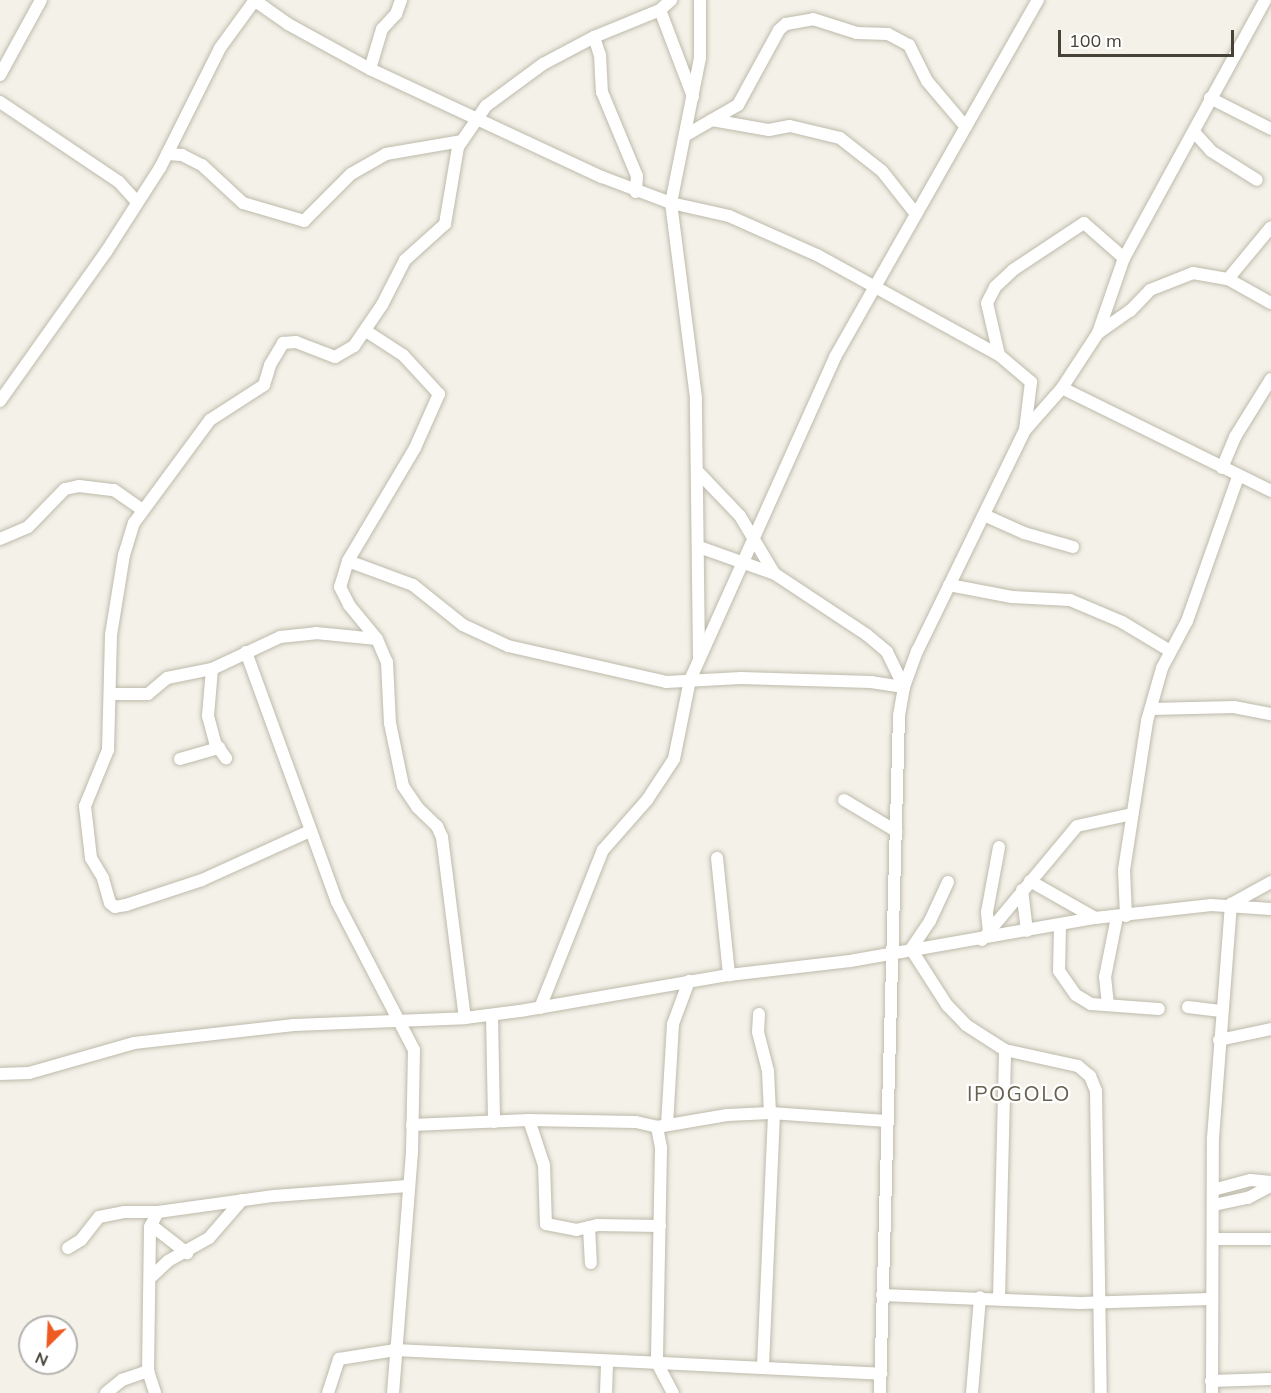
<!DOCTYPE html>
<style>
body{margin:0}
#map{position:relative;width:1271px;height:1393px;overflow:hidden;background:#f3f1e8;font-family:Mulish,sans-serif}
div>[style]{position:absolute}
.roads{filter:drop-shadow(0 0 2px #bebaab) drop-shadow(0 0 2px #bebaab)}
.minor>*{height:12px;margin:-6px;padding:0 6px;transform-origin:6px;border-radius:6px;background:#fff}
span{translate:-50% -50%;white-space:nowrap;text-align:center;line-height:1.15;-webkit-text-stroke:4.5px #fff;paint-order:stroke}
.quarter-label{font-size:21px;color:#69614f;letter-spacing:1.5px}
.north{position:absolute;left:18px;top:1315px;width:60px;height:60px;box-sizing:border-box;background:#fff;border:2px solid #b5b3af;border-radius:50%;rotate:204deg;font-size:16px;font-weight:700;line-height:24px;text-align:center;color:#464237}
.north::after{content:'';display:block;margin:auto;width:21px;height:27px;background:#ef5a23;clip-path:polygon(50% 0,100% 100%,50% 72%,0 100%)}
.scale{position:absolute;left:1058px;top:30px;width:176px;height:27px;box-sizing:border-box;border:3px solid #464237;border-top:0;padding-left:8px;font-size:18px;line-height:21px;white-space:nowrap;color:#464237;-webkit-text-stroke:4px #fff;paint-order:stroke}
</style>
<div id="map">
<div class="roads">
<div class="minor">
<div style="left:254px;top:0;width:42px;rotate:35.2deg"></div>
<div style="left:288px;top:24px;width:94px;rotate:28.8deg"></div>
<div style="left:370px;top:69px;width:256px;rotate:25deg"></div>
<div style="left:602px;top:177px;width:74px;rotate:20.6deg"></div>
<div style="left:671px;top:203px;width:59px;rotate:12.6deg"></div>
<div style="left:729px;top:216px;width:96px;rotate:23.9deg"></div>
<div style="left:817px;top:255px;width:208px;rotate:28.8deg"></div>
<div style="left:999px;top:355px;width:42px;rotate:40.2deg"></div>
<div style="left:1031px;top:382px;width:48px;rotate:97.1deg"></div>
<div style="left:1025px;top:430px;width:246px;rotate:116deg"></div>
<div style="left:917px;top:651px;width:38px;rotate:110deg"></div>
<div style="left:904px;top:687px;width:29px;rotate:100deg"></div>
<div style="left:899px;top:716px;width:677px;rotate:91.61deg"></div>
<div style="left:660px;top:10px;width:93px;rotate:69.2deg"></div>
<div style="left:594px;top:37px;width:19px;rotate:72deg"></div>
<div style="left:600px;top:55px;width:37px;rotate:87deg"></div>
<div style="left:602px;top:92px;width:91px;rotate:67.4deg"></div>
<div style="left:637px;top:176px;width:16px;rotate:94deg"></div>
<div style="left:370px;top:69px;width:42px;rotate:-73.3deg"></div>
<div style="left:382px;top:29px;width:21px;rotate:-47deg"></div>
<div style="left:396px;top:14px;width:15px;rotate:-70deg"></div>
<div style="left:0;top:75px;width:85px;rotate:-61.3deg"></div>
<div style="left:1210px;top:98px;width:68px;rotate:26.9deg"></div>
<div style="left:0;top:102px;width:143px;rotate:33.9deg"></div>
<div style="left:119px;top:182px;width:27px;rotate:48deg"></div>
<div style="left:712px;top:120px;width:58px;rotate:10deg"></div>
<div style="left:769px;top:130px;width:21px;rotate:-11deg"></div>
<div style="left:790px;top:126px;width:51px;rotate:13.5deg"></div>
<div style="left:840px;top:138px;width:53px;rotate:38.2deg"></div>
<div style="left:882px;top:171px;width:55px;rotate:51.7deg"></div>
<div style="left:1194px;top:132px;width:25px;rotate:48deg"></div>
<div style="left:1211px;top:151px;width:54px;rotate:32.2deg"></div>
<div style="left:686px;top:135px;width:60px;rotate:-30deg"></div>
<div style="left:738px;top:105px;width:85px;rotate:-61.3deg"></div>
<div style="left:779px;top:30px;width:9px;rotate:-41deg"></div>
<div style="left:786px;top:24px;width:27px;rotate:-10deg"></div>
<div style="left:813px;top:19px;width:46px;rotate:17.7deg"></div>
<div style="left:857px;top:33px;width:31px;rotate:2deg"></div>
<div style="left:888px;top:34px;width:24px;rotate:28deg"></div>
<div style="left:909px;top:45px;width:40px;rotate:63.4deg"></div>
<div style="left:927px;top:81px;width:60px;rotate:49.7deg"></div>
<div style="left:167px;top:154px;width:15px;rotate:4deg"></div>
<div style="left:182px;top:155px;width:22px;rotate:27deg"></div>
<div style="left:202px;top:165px;width:56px;rotate:42.8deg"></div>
<div style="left:243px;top:203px;width:64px;rotate:16.4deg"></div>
<div style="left:304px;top:221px;width:66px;rotate:-45deg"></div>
<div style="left:351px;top:174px;width:40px;rotate:-29.7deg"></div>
<div style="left:386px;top:154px;width:76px;rotate:-9.8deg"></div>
<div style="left:1228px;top:279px;width:67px;rotate:-50.4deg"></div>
<div style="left:366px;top:331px;width:44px;rotate:33deg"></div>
<div style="left:403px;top:355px;width:53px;rotate:47.3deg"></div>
<div style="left:439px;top:394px;width:59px;rotate:114deg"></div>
<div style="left:415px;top:448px;width:131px;rotate:120.7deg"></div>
<div style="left:348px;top:561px;width:27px;rotate:107deg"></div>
<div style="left:340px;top:587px;width:20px;rotate:63deg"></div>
<div style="left:349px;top:605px;width:44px;rotate:50.5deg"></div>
<div style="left:377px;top:639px;width:25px;rotate:67deg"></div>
<div style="left:387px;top:662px;width:61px;rotate:87.2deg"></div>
<div style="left:390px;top:723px;width:64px;rotate:78.3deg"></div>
<div style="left:403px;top:786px;width:25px;rotate:56deg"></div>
<div style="left:417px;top:807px;width:28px;rotate:44deg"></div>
<div style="left:437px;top:826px;width:12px;rotate:66deg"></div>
<div style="left:442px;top:837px;width:182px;rotate:82.8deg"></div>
<div style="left:1098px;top:333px;width:39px;rotate:-35deg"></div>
<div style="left:1130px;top:311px;width:29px;rotate:-46deg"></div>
<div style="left:1150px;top:290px;width:46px;rotate:-21.6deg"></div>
<div style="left:1193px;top:273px;width:36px;rotate:10deg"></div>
<div style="left:1228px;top:279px;width:49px;rotate:29.2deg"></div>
<div style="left:999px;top:355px;width:53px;rotate:-103deg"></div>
<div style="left:987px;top:303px;width:18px;rotate:-63deg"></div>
<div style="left:995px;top:287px;width:25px;rotate:-43deg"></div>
<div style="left:1013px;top:270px;width:85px;rotate:-33.5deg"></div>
<div style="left:1084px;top:223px;width:53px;rotate:41.2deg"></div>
<div style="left:1062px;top:388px;width:233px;rotate:26.2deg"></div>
<div style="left:0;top:401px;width:183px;rotate:-54.6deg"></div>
<div style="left:106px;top:252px;width:100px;rotate:-57.3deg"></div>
<div style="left:160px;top:168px;width:134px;rotate:-63.4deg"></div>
<div style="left:220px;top:48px;width:59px;rotate:-53.9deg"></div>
<div style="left:1026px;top:429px;width:55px;rotate:-48.7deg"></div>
<div style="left:1062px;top:388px;width:66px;rotate:-56.8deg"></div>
<div style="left:1098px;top:333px;width:79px;rotate:-70.9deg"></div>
<div style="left:1124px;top:258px;width:294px;rotate:-61.3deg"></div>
<div style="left:1222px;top:468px;width:34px;rotate:-67deg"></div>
<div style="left:1235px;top:437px;width:68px;rotate:-58.2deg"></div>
<div style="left:699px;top:473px;width:59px;rotate:46.4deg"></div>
<div style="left:740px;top:516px;width:66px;rotate:59.2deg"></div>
<div style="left:984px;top:515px;width:44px;rotate:24.2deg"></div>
<div style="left:1024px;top:533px;width:51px;rotate:15.9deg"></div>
<div style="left:0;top:539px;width:30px;rotate:-23deg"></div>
<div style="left:28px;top:527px;width:53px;rotate:-45.8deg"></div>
<div style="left:65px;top:489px;width:14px;rotate:-12deg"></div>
<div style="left:79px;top:486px;width:35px;rotate:7deg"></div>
<div style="left:114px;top:490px;width:33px;rotate:35deg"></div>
<div style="left:699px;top:547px;width:81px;rotate:19.6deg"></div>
<div style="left:775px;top:574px;width:110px;rotate:33.5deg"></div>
<div style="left:867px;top:635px;width:26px;rotate:40deg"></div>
<div style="left:887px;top:652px;width:39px;rotate:64deg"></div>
<div style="left:348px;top:561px;width:69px;rotate:20.3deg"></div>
<div style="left:413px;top:585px;width:64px;rotate:38.7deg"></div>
<div style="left:463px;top:625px;width:50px;rotate:25deg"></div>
<div style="left:508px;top:646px;width:162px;rotate:12.8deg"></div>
<div style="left:666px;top:682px;width:75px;rotate:-3.1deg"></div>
<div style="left:741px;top:678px;width:130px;rotate:1.8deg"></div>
<div style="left:871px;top:682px;width:33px;rotate:9deg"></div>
<div style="left:949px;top:585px;width:64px;rotate:10.8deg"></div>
<div style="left:1012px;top:597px;width:58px;rotate:3deg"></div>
<div style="left:1070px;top:600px;width:56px;rotate:22.9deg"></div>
<div style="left:1122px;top:622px;width:56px;rotate:31.1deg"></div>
<div style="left:246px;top:652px;width:266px;rotate:70deg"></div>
<div style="left:337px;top:902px;width:167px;rotate:62.5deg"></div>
<div style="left:414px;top:1050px;width:102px;rotate:91.1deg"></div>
<div style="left:412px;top:1152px;width:242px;rotate:94.5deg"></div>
<div style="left:699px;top:657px;width:259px;rotate:-90.7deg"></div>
<div style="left:696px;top:398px;width:197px;rotate:-97.3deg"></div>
<div style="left:671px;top:203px;width:148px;rotate:-78.7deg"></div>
<div style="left:700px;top:58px;width:58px;rotate:-90deg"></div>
<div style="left:212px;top:669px;width:47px;rotate:94.9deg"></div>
<div style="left:208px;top:716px;width:28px;rotate:75deg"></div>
<div style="left:215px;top:743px;width:19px;rotate:54deg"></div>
<div style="left:110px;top:694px;width:38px"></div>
<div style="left:148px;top:694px;width:25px;rotate:-40deg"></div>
<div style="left:167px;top:678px;width:46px;rotate:-11.3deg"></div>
<div style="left:212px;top:669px;width:75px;rotate:-25.2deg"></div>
<div style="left:280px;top:637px;width:36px;rotate:-6deg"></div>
<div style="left:316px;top:633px;width:61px;rotate:5.6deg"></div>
<div style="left:1151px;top:709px;width:83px;rotate:-1.4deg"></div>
<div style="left:1234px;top:707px;width:38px;rotate:11deg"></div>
<div style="left:180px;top:759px;width:41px;rotate:-15.8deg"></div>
<div style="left:844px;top:800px;width:61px;rotate:30.8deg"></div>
<div style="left:310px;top:831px;width:119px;rotate:155.6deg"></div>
<div style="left:202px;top:880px;width:80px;rotate:161.8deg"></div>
<div style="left:126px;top:905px;width:11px;rotate:170deg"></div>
<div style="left:115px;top:907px;width:6px;rotate:-141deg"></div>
<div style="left:110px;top:903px;width:26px;rotate:-106deg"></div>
<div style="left:103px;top:878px;width:23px;rotate:-121deg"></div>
<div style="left:91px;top:858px;width:52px;rotate:-96.6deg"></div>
<div style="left:85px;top:806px;width:61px;rotate:-67.7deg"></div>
<div style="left:108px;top:750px;width:115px;rotate:-88.5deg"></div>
<div style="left:111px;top:635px;width:81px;rotate:-80.8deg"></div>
<div style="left:124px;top:555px;width:34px;rotate:-73deg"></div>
<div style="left:134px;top:523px;width:128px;rotate:-53.6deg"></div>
<div style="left:210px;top:420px;width:64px;rotate:-32.9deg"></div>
<div style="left:264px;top:385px;width:21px;rotate:-73deg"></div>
<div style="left:270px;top:365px;width:26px;rotate:-59deg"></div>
<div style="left:283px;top:343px;width:13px;rotate:-4deg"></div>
<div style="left:296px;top:342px;width:42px;rotate:21deg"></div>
<div style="left:335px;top:357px;width:22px;rotate:-30deg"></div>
<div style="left:354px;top:346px;width:50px;rotate:-55.7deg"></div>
<div style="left:382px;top:305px;width:51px;rotate:-62.9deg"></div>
<div style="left:405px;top:260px;width:54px;rotate:-42deg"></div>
<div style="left:445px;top:224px;width:78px;rotate:-80.4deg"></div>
<div style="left:458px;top:147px;width:50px;rotate:-55.7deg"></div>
<div style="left:486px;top:106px;width:71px;rotate:-36.4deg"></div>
<div style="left:543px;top:64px;width:58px;rotate:-27.9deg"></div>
<div style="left:594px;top:37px;width:71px;rotate:-22.2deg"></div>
<div style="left:660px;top:10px;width:15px;rotate:-42deg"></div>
<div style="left:717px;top:858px;width:118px;rotate:84.1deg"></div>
<div style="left:1030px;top:881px;width:75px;rotate:29.6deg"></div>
<div style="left:948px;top:882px;width:43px;rotate:114.8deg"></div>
<div style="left:930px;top:921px;width:34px;rotate:124deg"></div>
<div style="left:911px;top:949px;width:67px;rotate:57.3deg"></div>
<div style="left:947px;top:1005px;width:28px;rotate:46deg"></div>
<div style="left:966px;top:1025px;width:46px;rotate:32.7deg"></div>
<div style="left:1005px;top:1050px;width:75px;rotate:12.4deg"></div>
<div style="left:1078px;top:1066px;width:16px;rotate:40deg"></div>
<div style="left:1090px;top:1076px;width:16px;rotate:68deg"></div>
<div style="left:1096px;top:1091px;width:302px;rotate:89.1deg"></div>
<div style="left:1022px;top:890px;width:41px;rotate:83deg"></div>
<div style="left:1126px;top:916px;width:46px;rotate:-92.5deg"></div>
<div style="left:1124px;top:870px;width:151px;rotate:-81.2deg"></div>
<div style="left:1147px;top:721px;width:55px;rotate:-74.2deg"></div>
<div style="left:1162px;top:668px;width:53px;rotate:-62deg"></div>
<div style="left:1187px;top:621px;width:153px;rotate:-70.5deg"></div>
<div style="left:1060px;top:925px;width:46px;rotate:91.2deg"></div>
<div style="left:1059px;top:971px;width:29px;rotate:55deg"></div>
<div style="left:1076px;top:995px;width:17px;rotate:31deg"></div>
<div style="left:1091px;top:1004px;width:68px;rotate:4.2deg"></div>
<div style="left:989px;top:932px;width:20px;rotate:-96deg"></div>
<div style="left:987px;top:912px;width:66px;rotate:-79.5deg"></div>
<div style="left:982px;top:940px;width:148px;rotate:-50.2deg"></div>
<div style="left:1077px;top:826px;width:56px;rotate:-12.3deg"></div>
<div style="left:1108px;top:1005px;width:28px;rotate:-96deg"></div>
<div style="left:1105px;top:977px;width:61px;rotate:-78.7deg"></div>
<div style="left:1188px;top:1007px;width:33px;rotate:7deg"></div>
<div style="left:540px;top:1008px;width:170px;rotate:-68.3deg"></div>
<div style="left:603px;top:850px;width:67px;rotate:-48.7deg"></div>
<div style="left:647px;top:800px;width:49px;rotate:-56.6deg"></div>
<div style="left:674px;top:759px;width:81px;rotate:-78.6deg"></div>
<div style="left:690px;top:680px;width:354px;rotate:-65.8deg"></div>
<div style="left:835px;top:357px;width:411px;rotate:-60.4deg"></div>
<div style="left:759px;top:1014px;width:18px;rotate:93deg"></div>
<div style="left:758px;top:1032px;width:40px;rotate:75.6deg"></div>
<div style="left:768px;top:1071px;width:42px;rotate:87.3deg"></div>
<div style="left:492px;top:1015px;width:107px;rotate:88.9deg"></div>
<div style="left:1219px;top:1040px;width:53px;rotate:-11.9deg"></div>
<div style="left:0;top:1074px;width:29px;rotate:-2deg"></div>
<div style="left:29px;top:1073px;width:109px;rotate:-15.9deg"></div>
<div style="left:134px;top:1043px;width:161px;rotate:-6.4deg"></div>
<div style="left:294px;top:1025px;width:171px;rotate:-2.3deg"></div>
<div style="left:465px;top:1018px;width:55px;rotate:-7.3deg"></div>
<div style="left:520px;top:1011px;width:212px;rotate:-9.8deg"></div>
<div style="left:729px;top:975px;width:122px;rotate:-6.6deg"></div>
<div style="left:850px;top:961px;width:249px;rotate:-10deg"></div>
<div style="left:1095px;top:918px;width:117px;rotate:-6.4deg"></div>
<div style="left:1211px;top:905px;width:60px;rotate:3.8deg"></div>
<div style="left:529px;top:1120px;width:47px;rotate:71.6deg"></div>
<div style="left:544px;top:1165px;width:59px;rotate:88.1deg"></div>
<div style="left:546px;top:1224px;width:31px;rotate:11deg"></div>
<div style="left:576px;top:1230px;width:22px;rotate:-13deg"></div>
<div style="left:597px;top:1225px;width:63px;rotate:0.9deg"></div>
<div style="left:412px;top:1125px;width:117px;rotate:-2.4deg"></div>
<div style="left:529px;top:1120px;width:107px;rotate:1.1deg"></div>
<div style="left:636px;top:1122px;width:22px;rotate:13deg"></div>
<div style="left:657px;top:1127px;width:21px;rotate:79deg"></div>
<div style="left:661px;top:1148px;width:215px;rotate:91.1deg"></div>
<div style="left:657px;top:1363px;width:34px;rotate:62deg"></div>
<div style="left:667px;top:1125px;width:101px;rotate:-86.6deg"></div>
<div style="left:673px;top:1024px;width:46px;rotate:-69.6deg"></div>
<div style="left:657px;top:1127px;width:71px;rotate:-9.7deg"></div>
<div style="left:727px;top:1115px;width:43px;rotate:-2.7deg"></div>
<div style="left:770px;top:1113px;width:117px;rotate:3.9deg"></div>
<div style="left:1213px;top:1190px;width:39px;rotate:-15deg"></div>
<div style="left:1251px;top:1180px;width:20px;rotate:6deg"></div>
<div style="left:1214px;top:1205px;width:35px;rotate:-12deg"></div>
<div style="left:1248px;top:1198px;width:26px;rotate:-28deg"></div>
<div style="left:151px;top:1225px;width:46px;rotate:37.9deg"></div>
<div style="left:589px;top:1227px;width:36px;rotate:87deg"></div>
<div style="left:1215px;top:1239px;width:56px"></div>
<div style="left:68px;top:1248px;width:15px;rotate:-32deg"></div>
<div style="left:81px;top:1240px;width:29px;rotate:-52deg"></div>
<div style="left:99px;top:1217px;width:25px;rotate:-11deg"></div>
<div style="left:124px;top:1212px;width:34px"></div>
<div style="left:150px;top:1278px;width:25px;rotate:-43deg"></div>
<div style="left:168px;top:1261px;width:47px;rotate:-29.3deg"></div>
<div style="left:209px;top:1238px;width:50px;rotate:-49deg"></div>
<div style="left:882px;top:1295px;width:198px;rotate:2.3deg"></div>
<div style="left:1080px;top:1303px;width:130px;rotate:-1.8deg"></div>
<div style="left:999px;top:1299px;width:249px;rotate:-88.6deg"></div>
<div style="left:763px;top:1366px;width:253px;rotate:-87.5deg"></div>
<div style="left:148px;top:1371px;width:23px;rotate:72deg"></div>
<div style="left:1211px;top:1381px;width:60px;rotate:-1.9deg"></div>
<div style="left:106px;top:1393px;width:21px;rotate:-39deg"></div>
<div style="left:122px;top:1380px;width:28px;rotate:-19deg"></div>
<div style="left:148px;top:1371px;width:144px;rotate:-89.2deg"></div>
<div style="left:150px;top:1227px;width:17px;rotate:-62deg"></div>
<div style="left:158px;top:1212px;width:117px;rotate:-7.9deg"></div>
<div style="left:274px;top:1196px;width:134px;rotate:-4.3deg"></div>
<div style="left:328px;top:1393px;width:36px;rotate:-72deg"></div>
<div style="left:339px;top:1359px;width:57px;rotate:-9.1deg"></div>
<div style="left:395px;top:1350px;width:487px;rotate:2.8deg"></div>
<div style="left:606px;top:1393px;width:32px;rotate:-88deg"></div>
<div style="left:972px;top:1393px;width:96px;rotate:-85.2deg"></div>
<div style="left:1212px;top:1393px;width:255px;rotate:-89.8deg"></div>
<div style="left:1213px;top:1138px;width:235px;rotate:-85.6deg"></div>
<div style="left:1231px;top:904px;width:46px;rotate:-28.8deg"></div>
</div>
</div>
<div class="quarter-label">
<span style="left:1019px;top:1093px">IPOGOLO</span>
</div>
<div class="north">N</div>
<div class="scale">100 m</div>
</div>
